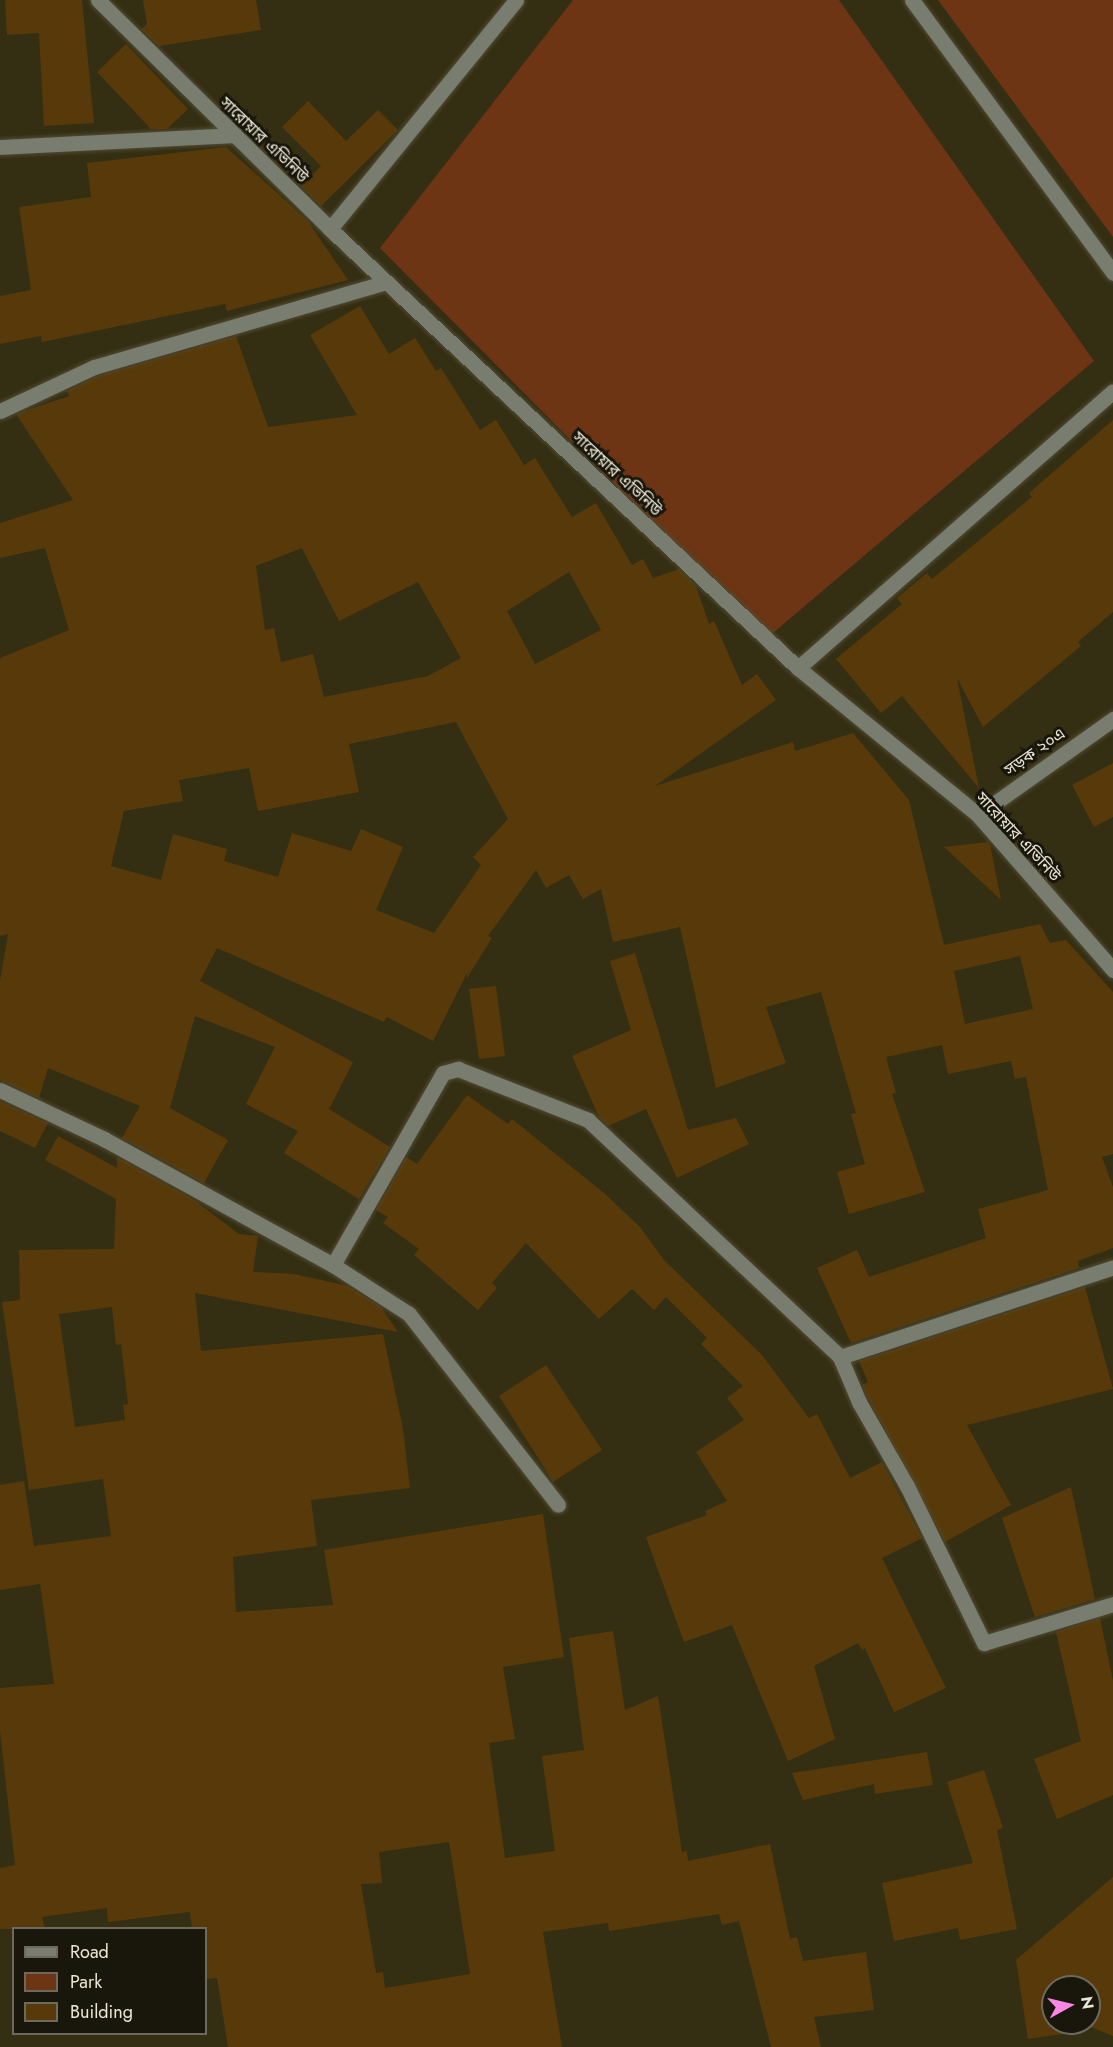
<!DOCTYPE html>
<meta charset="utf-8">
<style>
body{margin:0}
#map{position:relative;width:1113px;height:2047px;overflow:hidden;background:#342e13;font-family:Jost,"Noto Sans Bengali",sans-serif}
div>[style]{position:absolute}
.green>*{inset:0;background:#6d3514}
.building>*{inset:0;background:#583a0a}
.roads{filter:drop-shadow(0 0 2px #514c32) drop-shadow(0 0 2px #514c32)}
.minor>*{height:15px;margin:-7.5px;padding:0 7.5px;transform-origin:7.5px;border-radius:7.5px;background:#797d70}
span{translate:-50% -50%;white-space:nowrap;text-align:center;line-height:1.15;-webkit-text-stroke:6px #19160b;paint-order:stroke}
.street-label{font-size:16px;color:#eae7d7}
.legend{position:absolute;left:12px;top:1927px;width:195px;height:108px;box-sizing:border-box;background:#19160b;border:2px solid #6d6a5d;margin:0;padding:8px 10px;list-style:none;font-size:18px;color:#eae7d7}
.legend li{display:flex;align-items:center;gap:12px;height:30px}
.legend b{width:30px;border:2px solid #6d6a5d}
.north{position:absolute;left:1041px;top:1975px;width:60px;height:60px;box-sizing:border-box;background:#19160b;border:2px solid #6d6a5d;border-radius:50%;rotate:82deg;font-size:16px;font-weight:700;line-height:24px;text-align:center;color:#eae7d7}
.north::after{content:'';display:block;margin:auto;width:21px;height:27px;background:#fc86e4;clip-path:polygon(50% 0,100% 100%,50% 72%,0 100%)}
</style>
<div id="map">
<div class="green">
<div style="clip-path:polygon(573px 0,839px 0,1094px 361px,767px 638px,380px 248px)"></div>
<div style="clip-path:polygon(938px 0,1113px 0,1113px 237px)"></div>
</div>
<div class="building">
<div style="clip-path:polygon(5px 0,82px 0,94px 123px,44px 126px,39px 33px,7px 35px)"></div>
<div style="clip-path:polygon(143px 0,256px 0,261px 30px,159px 46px,141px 29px,147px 24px)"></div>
<div style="clip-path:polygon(126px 44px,188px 109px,167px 129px,151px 129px,97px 72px)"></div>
<div style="clip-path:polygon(308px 101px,346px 141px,378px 110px,398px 130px,321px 206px,301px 186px,321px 166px,282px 127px)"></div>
<div style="clip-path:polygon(226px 147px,307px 220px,348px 280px,227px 311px,225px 304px,42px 342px,41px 336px,0 344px,0 296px,31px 290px,19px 207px,91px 197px,87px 163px)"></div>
<div style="clip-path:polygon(evenodd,360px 306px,389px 354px,415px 338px,436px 371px,441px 368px,480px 430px,496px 420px,524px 465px,535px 458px,572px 517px,596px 503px,632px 565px,643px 559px,653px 578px,679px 569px,696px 586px,709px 624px,714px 621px,742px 685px,757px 674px,776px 700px,655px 786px,793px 742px,795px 751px,853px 733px,909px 800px,944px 945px,1040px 924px,1050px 943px,1066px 940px,1113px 992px,1113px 1154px,1102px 1157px,1113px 1187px,1113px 1248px,1078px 1261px,1079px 1268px,851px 1343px,817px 1268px,857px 1250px,869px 1277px,986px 1238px,978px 1209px,1048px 1190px,1026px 1077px,1015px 1079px,1011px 1061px,948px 1074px,942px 1045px,886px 1057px,896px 1093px,892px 1094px,925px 1192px,849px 1214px,837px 1172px,865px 1164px,851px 1114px,856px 1113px,821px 992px,766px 1007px,786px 1063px,716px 1088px,680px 927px,613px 942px,601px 889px,583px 899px,569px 875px,546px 888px,536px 870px,488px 936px,492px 938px,467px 978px,467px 973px,433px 1041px,387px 1017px,384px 1022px,217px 948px,200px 981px,353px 1062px,329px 1109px,390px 1147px,359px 1199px,284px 1153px,298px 1131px,246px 1104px,275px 1047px,195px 1016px,170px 1108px,228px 1140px,204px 1183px,122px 1138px,140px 1106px,48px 1068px,39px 1098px,0 1080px,0 981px,8px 934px,0 936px,0 658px,69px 630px,45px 548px,0 558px,0 523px,73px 500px,16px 414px,69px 396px,67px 391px,97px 376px,236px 336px,268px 427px,357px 415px,310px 335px,360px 306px,302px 548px,339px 621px,418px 582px,461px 658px,428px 676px,324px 697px,313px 654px,281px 662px,274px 628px,265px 630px,256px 566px,302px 548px,360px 306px,569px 572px,601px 630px,535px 664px,507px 611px,569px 572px,360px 306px,456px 722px,508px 819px,473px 857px,481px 865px,434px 933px,376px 910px,403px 847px,361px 829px,351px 851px,292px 833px,278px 877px,224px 861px,227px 849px,173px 834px,161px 880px,111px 866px,124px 811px,183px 801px,179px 780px,249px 768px,258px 811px,359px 792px,349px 744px,456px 722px,360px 306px,1020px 956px,1033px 1009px,965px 1024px,954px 971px,1020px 956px)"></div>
<div style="clip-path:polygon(1113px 420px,1113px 612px,1078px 642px,1081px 646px,983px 727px,957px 678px,979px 788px,902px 696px,881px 713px,836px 659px,902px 604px,897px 598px,927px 573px,932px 579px,1032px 497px,1029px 493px)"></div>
<div style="clip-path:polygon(1113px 763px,1113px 817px,1094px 827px,1072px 785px)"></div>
<div style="clip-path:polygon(988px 842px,990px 844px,1001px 900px,944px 847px)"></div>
<div style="clip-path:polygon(635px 953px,688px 1130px,736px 1118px,749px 1144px,677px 1178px,646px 1109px,608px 1126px,599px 1117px,572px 1056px,631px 1030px,610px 961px)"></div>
<div style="clip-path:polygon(496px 986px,505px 1056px,479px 1059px,469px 989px)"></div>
<div style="clip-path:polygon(467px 1095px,508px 1124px,512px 1119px,604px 1193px,640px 1227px,664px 1260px,762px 1355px,809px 1418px,817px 1414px,850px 1478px,882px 1462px,922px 1538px,882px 1558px,946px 1688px,894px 1712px,865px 1648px,862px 1650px,858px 1643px,814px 1666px,835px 1739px,788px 1761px,732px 1625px,684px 1642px,646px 1537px,707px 1515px,705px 1511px,727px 1501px,696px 1452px,744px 1420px,727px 1398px,743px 1386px,701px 1344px,707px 1338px,666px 1297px,654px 1310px,632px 1289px,599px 1319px,526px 1243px,492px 1283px,497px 1288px,478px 1310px,414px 1255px,419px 1249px,383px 1223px,388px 1217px,376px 1210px,406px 1157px,417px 1164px)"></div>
<div style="clip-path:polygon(0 1101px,48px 1123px,35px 1148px,0 1131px)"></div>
<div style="clip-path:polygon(evenodd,58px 1136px,117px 1168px,117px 1157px,194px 1200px,239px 1234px,258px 1236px,253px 1272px,294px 1274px,348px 1286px,381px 1307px,398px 1332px,195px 1293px,201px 1351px,383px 1334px,403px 1429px,410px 1488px,311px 1500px,317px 1546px,233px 1557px,236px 1612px,333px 1605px,324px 1550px,543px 1514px,564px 1657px,503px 1667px,515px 1739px,489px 1743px,505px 1858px,555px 1851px,542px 1756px,584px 1750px,569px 1638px,613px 1631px,625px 1710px,658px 1696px,682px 1852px,687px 1851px,688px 1861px,770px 1844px,790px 1939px,797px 1937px,803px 1961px,866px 1952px,874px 2010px,814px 2017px,821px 2047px,771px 2047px,739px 1921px,722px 1925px,719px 1914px,609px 1931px,608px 1923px,543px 1932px,562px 2047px,228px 2047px,217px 1978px,206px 1979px,206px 1929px,192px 1929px,190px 1912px,108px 1922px,107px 1908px,42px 1917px,45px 1929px,0 1929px,0 1868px,15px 1865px,0 1731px,0 1688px,54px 1684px,40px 1584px,0 1590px,0 1485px,24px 1481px,34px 1546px,111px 1536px,103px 1479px,29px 1490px,2px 1302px,20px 1300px,19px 1250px,114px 1249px,116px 1199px,45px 1160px,58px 1136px,112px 1307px,116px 1345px,121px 1344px,128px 1404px,123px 1405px,125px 1420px,75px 1427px,59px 1314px,112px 1307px,58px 1136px,449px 1842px,470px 1974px,385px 1988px,383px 1972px,376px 1973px,361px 1884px,382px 1883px,379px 1852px,449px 1842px)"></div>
<div style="clip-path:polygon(1085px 1287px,1113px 1389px,967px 1425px,1011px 1505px,945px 1542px,868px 1398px,862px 1385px,868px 1382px,859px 1361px)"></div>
<div style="clip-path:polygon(546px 1365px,602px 1450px,553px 1482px,499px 1396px)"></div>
<div style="clip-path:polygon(1071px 1487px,1095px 1599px,1035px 1617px,1002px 1518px)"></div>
<div style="clip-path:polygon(1100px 1618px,1113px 1681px,1113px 1795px,1057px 1819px,1034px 1759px,1081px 1741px,1056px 1632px)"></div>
<div style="clip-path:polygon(927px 1752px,933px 1785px,875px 1794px,874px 1784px,803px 1800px,792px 1773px)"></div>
<div style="clip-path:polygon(984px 1770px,1003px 1828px,997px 1830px,1017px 1929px,960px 1940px,958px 1928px,894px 1941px,882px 1883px,973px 1863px,947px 1782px)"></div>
<div style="clip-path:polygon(1113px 1877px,1113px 2036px,1081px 2023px,1089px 2023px,1089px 1987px,1053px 1987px,1053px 2023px,1062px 2023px,1063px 2034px,1028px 2039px,1016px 1960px)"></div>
</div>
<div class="roads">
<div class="minor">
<div style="left:98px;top:0;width:326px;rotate:44.6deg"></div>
<div style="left:330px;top:229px;width:642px;rotate:43.17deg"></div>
<div style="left:798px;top:668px;width:232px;rotate:39.2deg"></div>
<div style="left:978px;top:815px;width:206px;rotate:48.9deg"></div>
<div style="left:912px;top:0;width:339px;rotate:53.6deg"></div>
<div style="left:0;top:147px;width:233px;rotate:-2.9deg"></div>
<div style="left:330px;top:229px;width:295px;rotate:-50.9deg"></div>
<div style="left:0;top:411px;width:104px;rotate:-25.1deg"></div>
<div style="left:94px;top:367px;width:304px;rotate:-16.2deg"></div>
<div style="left:798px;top:668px;width:419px;rotate:-41.3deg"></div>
<div style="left:978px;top:815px;width:166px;rotate:-35.4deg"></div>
<div style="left:0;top:1090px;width:115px;rotate:25.2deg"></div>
<div style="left:104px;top:1139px;width:261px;rotate:28.8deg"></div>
<div style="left:333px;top:1265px;width:90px;rotate:32.8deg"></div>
<div style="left:409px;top:1314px;width:242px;rotate:52deg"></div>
<div style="left:333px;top:1265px;width:221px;rotate:-60.2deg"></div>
<div style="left:443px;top:1073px;width:16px;rotate:-15deg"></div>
<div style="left:458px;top:1069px;width:140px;rotate:21.4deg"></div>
<div style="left:588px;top:1120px;width:346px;rotate:43.2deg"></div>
<div style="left:840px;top:1357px;width:287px;rotate:-18.2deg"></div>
<div style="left:840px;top:1357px;width:49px;rotate:67.1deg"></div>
<div style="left:859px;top:1402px;width:97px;rotate:60.3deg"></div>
<div style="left:907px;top:1486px;width:175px;rotate:63.9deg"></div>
<div style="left:984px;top:1643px;width:135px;rotate:-16.8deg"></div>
</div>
</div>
<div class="street-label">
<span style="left:264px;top:140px;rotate:44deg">সারোয়ার এভিনিউ</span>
<span style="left:617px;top:474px;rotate:43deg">সারোয়ার এভিনিউ</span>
<span style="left:1035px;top:752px;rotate:-35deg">সড়ক ২০এ</span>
<span style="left:1018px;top:837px;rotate:47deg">সারোয়ার এভিনিউ</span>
</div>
<ul class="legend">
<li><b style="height:8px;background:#797d70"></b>Road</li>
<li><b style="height:16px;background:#6d3514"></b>Park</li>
<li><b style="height:16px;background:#583a0a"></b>Building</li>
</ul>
<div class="north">N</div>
</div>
